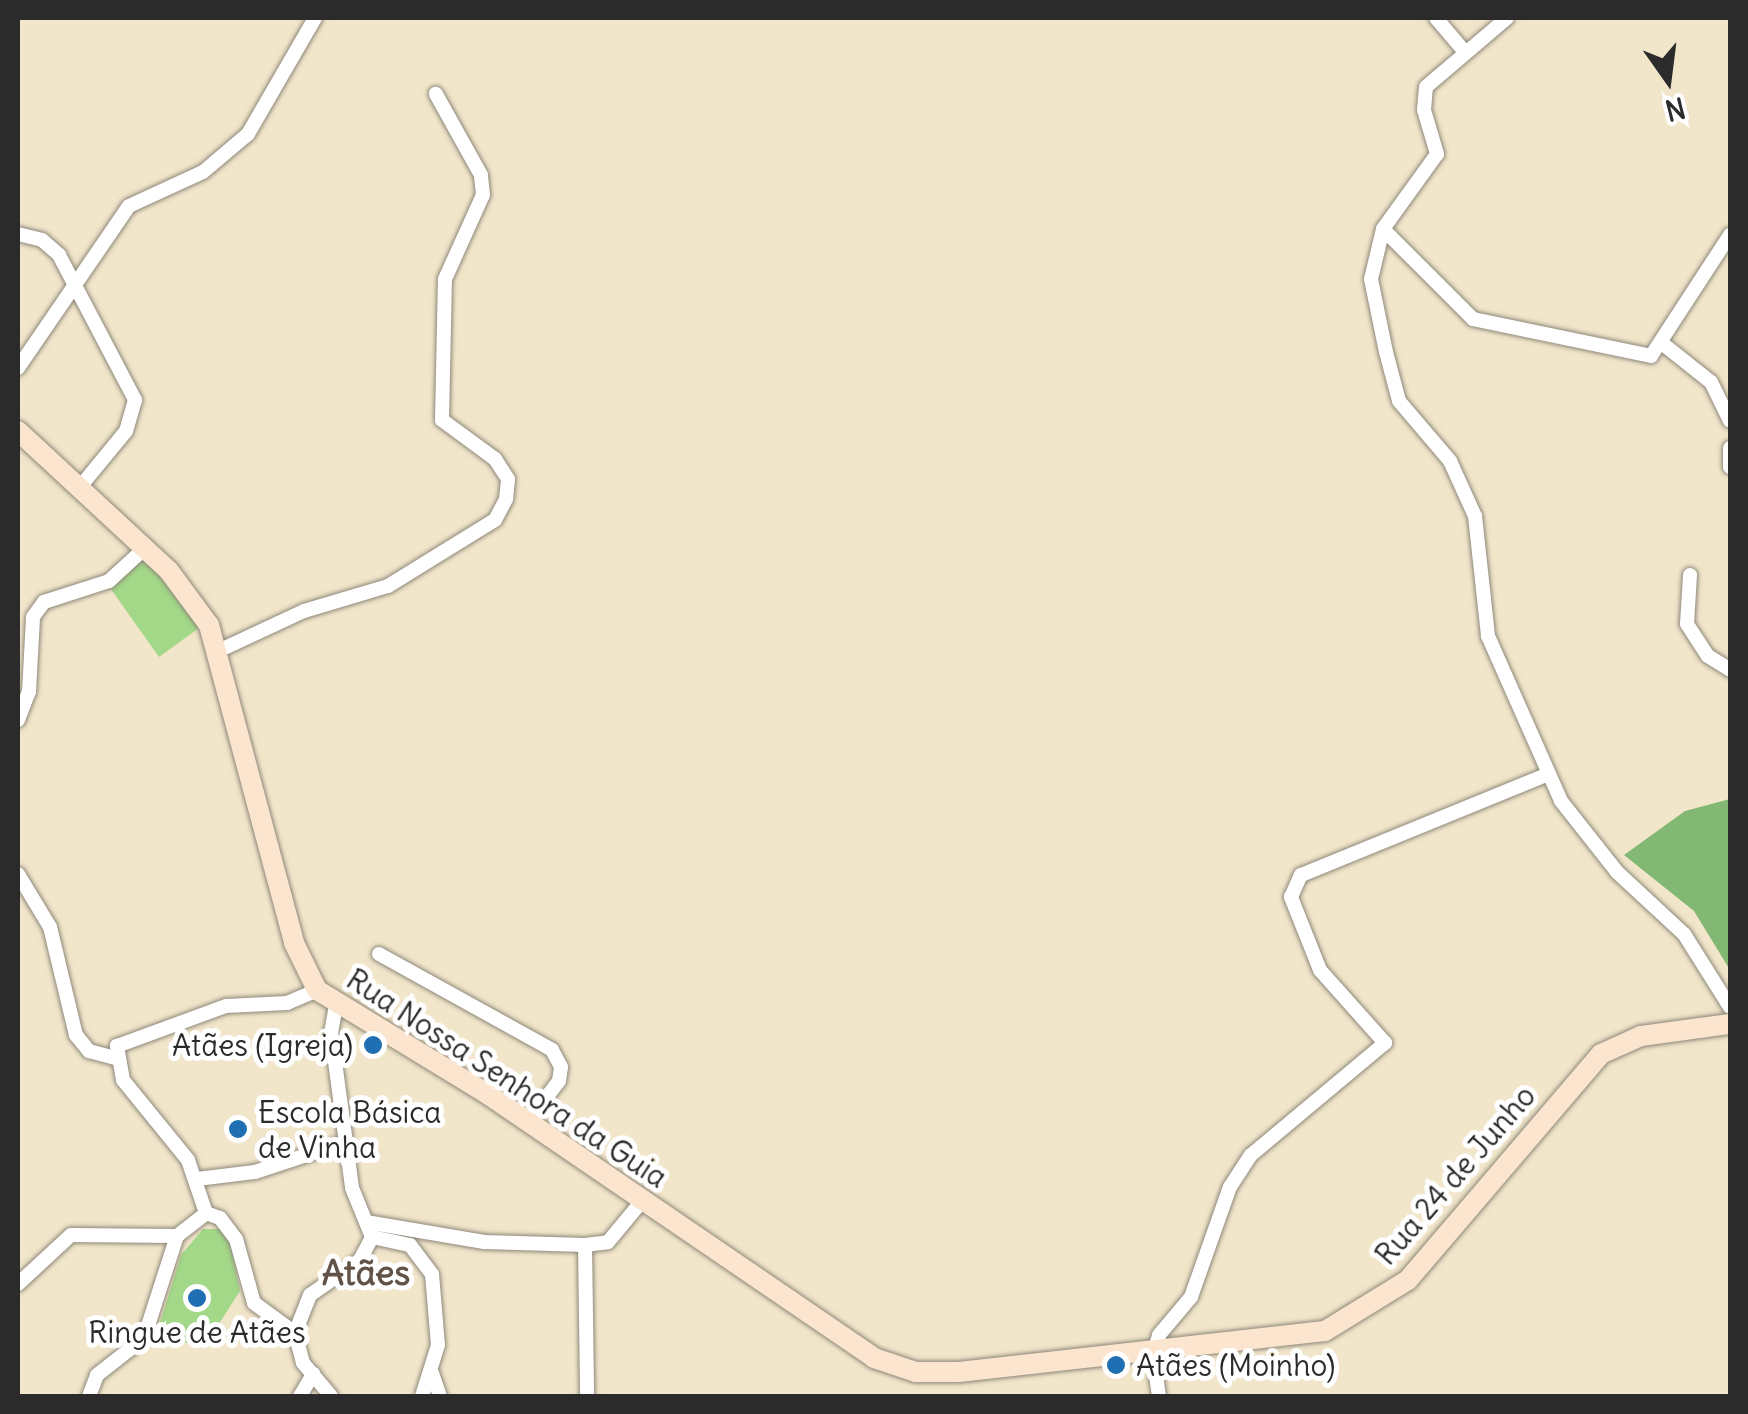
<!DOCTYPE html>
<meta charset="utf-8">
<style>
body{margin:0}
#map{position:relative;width:1748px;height:1414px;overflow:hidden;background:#f1e5ca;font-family:Delius,sans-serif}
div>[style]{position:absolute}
.green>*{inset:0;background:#a3d888}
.forest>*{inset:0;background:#82b874}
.roads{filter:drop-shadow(0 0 2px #8e887a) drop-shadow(0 0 2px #8e887a)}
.street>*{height:14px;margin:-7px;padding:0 7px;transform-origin:7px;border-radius:7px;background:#fff}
.secondary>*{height:20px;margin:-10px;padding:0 10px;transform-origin:10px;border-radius:10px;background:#fbe5cf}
.dots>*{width:28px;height:28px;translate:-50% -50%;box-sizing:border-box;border:5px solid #fff;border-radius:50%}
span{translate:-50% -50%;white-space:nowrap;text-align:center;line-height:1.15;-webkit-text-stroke:10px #fff;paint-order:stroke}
.poi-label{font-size:30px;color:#2b2b2b}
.right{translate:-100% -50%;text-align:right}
.left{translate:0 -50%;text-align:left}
.street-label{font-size:30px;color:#2b2b2b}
.quarter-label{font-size:35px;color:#625349;font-weight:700}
.frame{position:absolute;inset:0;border:20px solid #2b2b2b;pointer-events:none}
.north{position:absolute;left:1618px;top:30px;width:100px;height:100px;-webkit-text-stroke:8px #fff;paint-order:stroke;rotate:166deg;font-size:28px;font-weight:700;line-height:40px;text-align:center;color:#2b2b2b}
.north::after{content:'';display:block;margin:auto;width:35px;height:45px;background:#2b2b2b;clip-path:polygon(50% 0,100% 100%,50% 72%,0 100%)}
</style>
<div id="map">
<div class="green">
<div style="clip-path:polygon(142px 559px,150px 560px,199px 628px,159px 657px,108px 585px)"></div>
<div style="clip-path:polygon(203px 1229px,220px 1229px,230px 1241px,240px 1291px,204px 1347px,156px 1336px,181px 1255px)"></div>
</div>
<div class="forest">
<div style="clip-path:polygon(1730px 799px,1730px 970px,1694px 911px,1624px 855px,1685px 811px)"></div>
</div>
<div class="roads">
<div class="street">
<div style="left:1436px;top:18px;width:43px;rotate:49.7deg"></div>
<div style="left:1507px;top:18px;width:106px;rotate:139.6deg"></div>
<div style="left:1426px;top:87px;width:23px;rotate:95deg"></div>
<div style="left:1424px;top:110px;width:46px;rotate:73.5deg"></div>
<div style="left:1437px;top:154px;width:92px;rotate:125.8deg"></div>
<div style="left:1383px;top:229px;width:51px;rotate:103.5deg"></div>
<div style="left:1371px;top:279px;width:75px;rotate:78.4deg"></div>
<div style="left:1386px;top:352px;width:51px;rotate:75.1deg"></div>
<div style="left:1399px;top:401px;width:79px;rotate:49.6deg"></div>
<div style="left:1450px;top:461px;width:60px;rotate:65.6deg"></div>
<div style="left:1475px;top:516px;width:121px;rotate:83.8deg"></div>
<div style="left:1488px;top:636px;width:180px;rotate:66.1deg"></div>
<div style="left:1561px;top:801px;width:90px;rotate:51.7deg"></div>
<div style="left:1617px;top:872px;width:91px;rotate:42.8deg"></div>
<div style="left:1684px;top:934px;width:86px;rotate:57.8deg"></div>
<div style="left:1383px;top:229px;width:127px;rotate:45deg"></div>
<div style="left:1473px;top:319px;width:182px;rotate:11.7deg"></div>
<div style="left:1651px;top:356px;width:145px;rotate:-56.9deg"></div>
<div style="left:18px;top:234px;width:25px;rotate:14deg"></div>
<div style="left:42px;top:240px;width:23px;rotate:41deg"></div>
<div style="left:59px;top:255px;width:164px;rotate:62.3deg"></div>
<div style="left:135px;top:400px;width:32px;rotate:106deg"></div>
<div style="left:126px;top:431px;width:72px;rotate:129.4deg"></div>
<div style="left:1663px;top:344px;width:61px;rotate:38.4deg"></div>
<div style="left:1711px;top:382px;width:43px;rotate:64deg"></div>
<div style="left:18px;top:368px;width:196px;rotate:-55.6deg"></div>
<div style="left:129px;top:206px;width:81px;rotate:-24.7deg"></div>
<div style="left:203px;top:172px;width:59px;rotate:-40.2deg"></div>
<div style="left:248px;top:134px;width:134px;rotate:-60deg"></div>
<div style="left:1730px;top:448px;width:19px;rotate:90deg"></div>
<div style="left:1690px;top:575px;width:49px;rotate:93.5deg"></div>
<div style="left:1687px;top:624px;width:38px;rotate:57deg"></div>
<div style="left:1708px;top:656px;width:26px;rotate:32deg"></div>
<div style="left:216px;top:652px;width:97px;rotate:-25deg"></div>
<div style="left:304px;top:611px;width:88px;rotate:-16.6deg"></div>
<div style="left:388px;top:586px;width:126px;rotate:-31.7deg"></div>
<div style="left:495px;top:520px;width:24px;rotate:-62deg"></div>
<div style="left:506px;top:499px;width:20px;rotate:-84deg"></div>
<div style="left:508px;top:479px;width:24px;rotate:-123deg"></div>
<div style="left:495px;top:459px;width:66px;rotate:-143.7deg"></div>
<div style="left:442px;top:420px;width:141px;rotate:-88.8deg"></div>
<div style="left:445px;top:279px;width:92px;rotate:-65.7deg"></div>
<div style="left:483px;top:195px;width:20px;rotate:-96deg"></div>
<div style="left:481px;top:175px;width:93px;rotate:-119.1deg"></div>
<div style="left:18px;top:720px;width:30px;rotate:-69deg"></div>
<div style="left:29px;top:692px;width:75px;rotate:-86.9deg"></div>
<div style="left:33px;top:617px;width:19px;rotate:-54deg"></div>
<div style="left:44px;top:602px;width:68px;rotate:-17.9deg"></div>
<div style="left:109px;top:581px;width:49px;rotate:-42.5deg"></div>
<div style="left:18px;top:874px;width:62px;rotate:58.9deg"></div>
<div style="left:50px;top:927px;width:111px;rotate:76.5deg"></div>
<div style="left:76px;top:1035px;width:21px;rotate:51deg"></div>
<div style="left:89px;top:1051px;width:27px;rotate:15deg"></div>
<div style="left:379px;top:954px;width:198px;rotate:29deg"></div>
<div style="left:552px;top:1050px;width:19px;rotate:62deg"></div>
<div style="left:561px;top:1067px;width:14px;rotate:98deg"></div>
<div style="left:559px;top:1081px;width:51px;rotate:127.8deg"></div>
<div style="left:336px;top:1005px;width:27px;rotate:100deg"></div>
<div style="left:331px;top:1032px;width:157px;rotate:82.3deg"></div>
<div style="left:352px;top:1188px;width:53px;rotate:67.8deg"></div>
<div style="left:372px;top:1237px;width:39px;rotate:12deg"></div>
<div style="left:410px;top:1245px;width:36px;rotate:53deg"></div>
<div style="left:432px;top:1274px;width:71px;rotate:85.2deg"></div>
<div style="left:438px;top:1345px;width:53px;rotate:107.4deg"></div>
<div style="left:197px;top:1179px;width:58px;rotate:-6.9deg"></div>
<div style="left:255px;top:1172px;width:93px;rotate:-18.2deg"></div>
<div style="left:206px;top:1213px;width:56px;rotate:-108.8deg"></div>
<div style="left:188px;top:1160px;width:103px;rotate:-129.1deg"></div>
<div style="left:123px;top:1080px;width:35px;rotate:-100deg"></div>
<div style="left:117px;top:1046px;width:116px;rotate:-20.2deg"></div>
<div style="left:226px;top:1006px;width:61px;rotate:-2.8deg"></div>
<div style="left:287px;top:1003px;width:33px;rotate:-23deg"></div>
<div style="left:366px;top:1222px;width:120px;rotate:9.6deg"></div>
<div style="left:484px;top:1242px;width:101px;rotate:1.7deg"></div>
<div style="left:585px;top:1245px;width:23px;rotate:-7deg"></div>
<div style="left:608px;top:1242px;width:53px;rotate:-50.3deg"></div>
<div style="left:585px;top:1245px;width:151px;rotate:89.2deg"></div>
<div style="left:18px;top:1284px;width:72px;rotate:-42.8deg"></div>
<div style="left:71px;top:1235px;width:106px;rotate:0.5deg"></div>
<div style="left:295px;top:1333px;width:41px;rotate:-68.5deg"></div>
<div style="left:310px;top:1295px;width:61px;rotate:-35deg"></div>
<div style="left:360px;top:1260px;width:26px;rotate:-62deg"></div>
<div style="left:432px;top:1373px;width:24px;rotate:71deg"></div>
<div style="left:89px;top:1396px;width:22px;rotate:-69deg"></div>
<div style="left:97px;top:1375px;width:60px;rotate:-38.2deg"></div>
<div style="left:144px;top:1338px;width:107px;rotate:-72.1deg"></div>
<div style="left:177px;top:1236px;width:37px;rotate:-38deg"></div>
<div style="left:206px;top:1213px;width:15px;rotate:20deg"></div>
<div style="left:220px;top:1218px;width:26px;rotate:53deg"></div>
<div style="left:236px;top:1239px;width:66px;rotate:74.3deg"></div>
<div style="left:254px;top:1303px;width:51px;rotate:36.2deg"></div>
<div style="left:295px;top:1333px;width:31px;rotate:75deg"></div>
<div style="left:303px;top:1363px;width:43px;rotate:49.7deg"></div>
<div style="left:300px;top:1396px;width:26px;rotate:-59deg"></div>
<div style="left:1159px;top:1396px;width:42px;rotate:-98.1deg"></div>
<div style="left:1153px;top:1354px;width:20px;rotate:-72deg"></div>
<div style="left:1159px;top:1335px;width:50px;rotate:-49.9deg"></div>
<div style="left:1191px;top:1297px;width:117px;rotate:-70.5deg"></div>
<div style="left:1230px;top:1187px;width:38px;rotate:-57deg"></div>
<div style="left:1251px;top:1155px;width:175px;rotate:-39.9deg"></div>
<div style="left:1385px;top:1043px;width:98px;rotate:-131.7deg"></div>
<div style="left:1320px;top:970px;width:79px;rotate:-111.7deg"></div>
<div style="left:1291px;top:897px;width:24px;rotate:-66deg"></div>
<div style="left:1301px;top:875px;width:267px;rotate:-22.2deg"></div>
</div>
<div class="secondary">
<div style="left:18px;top:431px;width:206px;rotate:42.8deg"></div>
<div style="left:169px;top:571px;width:67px;rotate:53.5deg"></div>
<div style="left:209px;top:625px;width:329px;rotate:75deg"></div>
<div style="left:294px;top:943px;width:52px;rotate:63.9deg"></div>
<div style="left:317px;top:990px;width:202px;rotate:31.4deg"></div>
<div style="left:489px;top:1095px;width:466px;rotate:34.3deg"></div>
<div style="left:874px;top:1358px;width:44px;rotate:18.4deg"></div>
<div style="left:916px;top:1372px;width:43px"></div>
<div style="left:959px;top:1372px;width:368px;rotate:-6.4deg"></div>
<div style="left:1325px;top:1331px;width:97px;rotate:-31.6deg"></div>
<div style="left:1408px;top:1280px;width:297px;rotate:-49.5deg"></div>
<div style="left:1601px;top:1054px;width:44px;rotate:-24.2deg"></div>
<div style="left:1641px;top:1036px;width:90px;rotate:-7.7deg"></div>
</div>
</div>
<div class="dots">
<div style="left:373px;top:1045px;background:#1f6fb2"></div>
<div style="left:238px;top:1129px;background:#1f6fb2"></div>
<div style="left:197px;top:1298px;background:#1f6fb2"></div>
<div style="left:1116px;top:1365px;background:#1f6fb2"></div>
</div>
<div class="poi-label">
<span class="right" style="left:353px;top:1045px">Atães (Igreja)</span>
<span class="left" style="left:258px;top:1129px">Escola Básica<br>de Vinha</span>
<span style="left:197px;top:1332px">Ringue de Atães</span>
<span class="left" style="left:1136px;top:1365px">Atães (Moinho)</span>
</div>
<div class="street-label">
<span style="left:507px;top:1078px;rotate:33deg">Rua Nossa Senhora da Guia</span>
<span style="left:1455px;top:1175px;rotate:-49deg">Rua 24 de Junho</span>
</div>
<div class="quarter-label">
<span style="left:366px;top:1272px">Atães</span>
</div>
<div class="frame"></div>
<div class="north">N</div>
</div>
